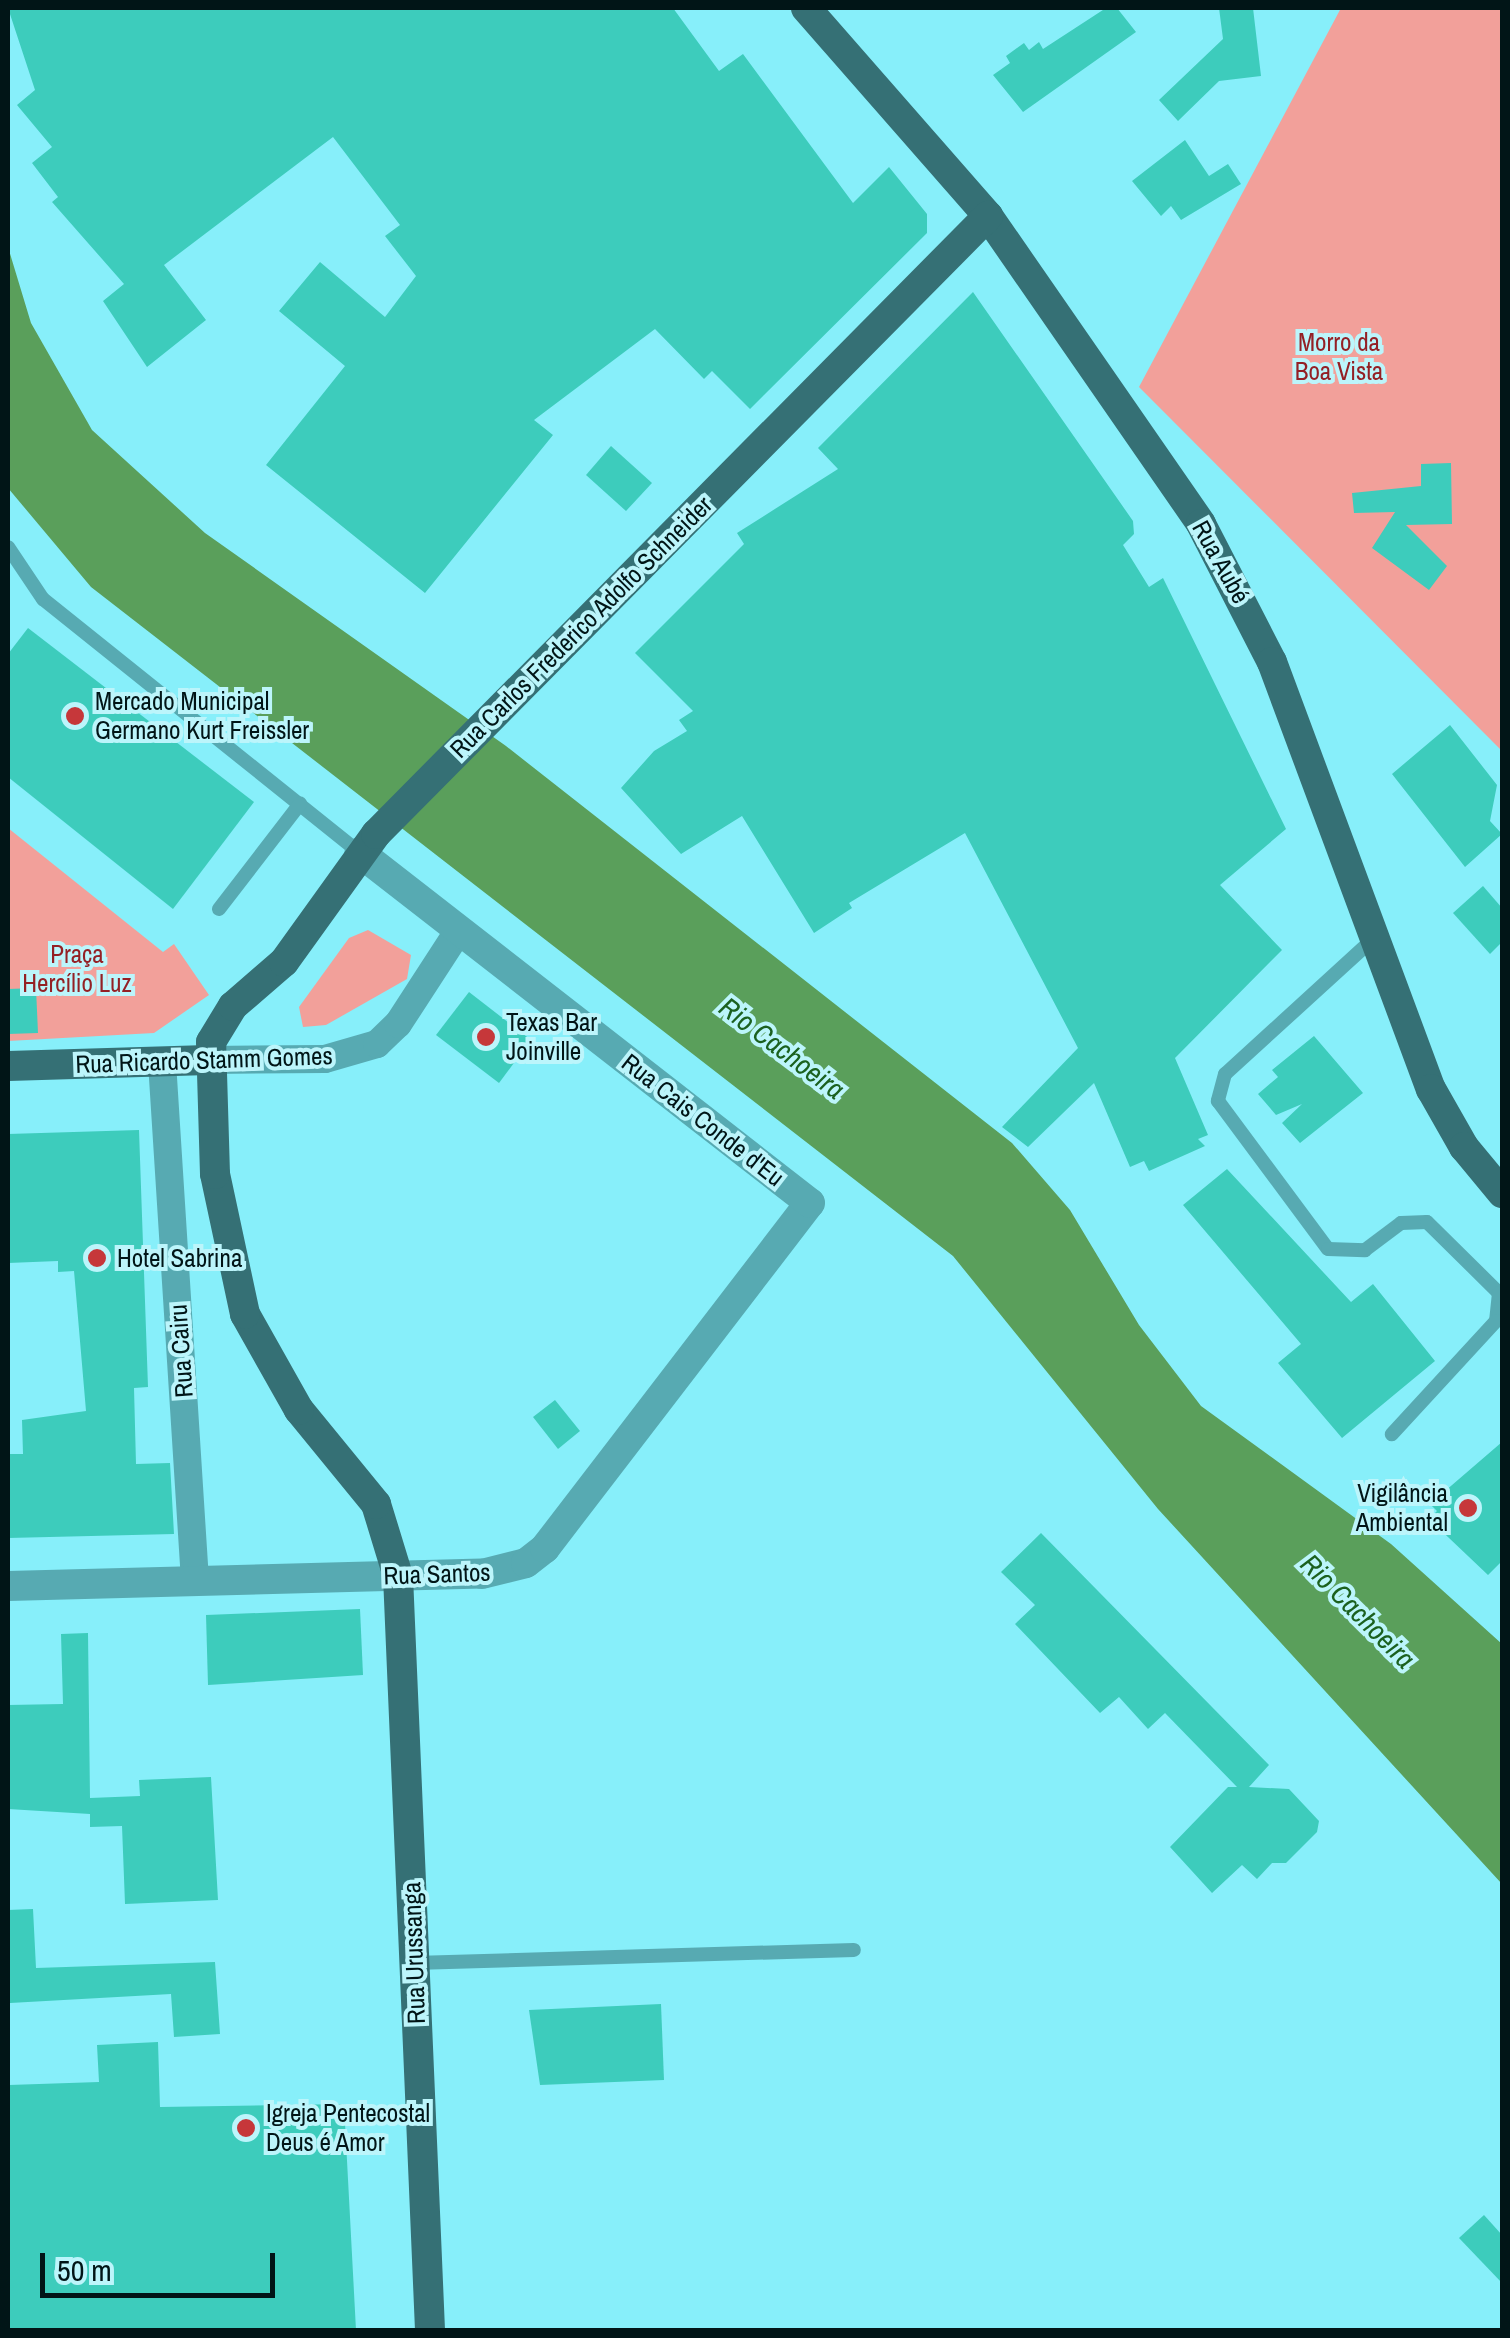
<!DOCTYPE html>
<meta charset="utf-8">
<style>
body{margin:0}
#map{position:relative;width:1510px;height:2338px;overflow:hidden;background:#87effa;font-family:"Archivo Narrow",sans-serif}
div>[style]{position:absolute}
.green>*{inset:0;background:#f2a09a}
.water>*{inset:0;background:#5a9f5b}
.building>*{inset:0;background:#3dccbc}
.service>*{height:14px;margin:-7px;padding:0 7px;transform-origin:7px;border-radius:7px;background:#57aab2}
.minor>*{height:28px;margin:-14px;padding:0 14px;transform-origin:14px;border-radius:14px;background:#57aab2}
.tertiary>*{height:30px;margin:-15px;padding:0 15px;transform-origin:15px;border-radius:15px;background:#57aab2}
.primary>*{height:30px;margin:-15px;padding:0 15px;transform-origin:15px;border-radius:15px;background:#357075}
.dots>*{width:28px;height:28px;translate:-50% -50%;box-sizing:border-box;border:5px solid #bcf5fb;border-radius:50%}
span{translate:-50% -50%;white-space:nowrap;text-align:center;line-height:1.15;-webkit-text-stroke:8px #bcf5fb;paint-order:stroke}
.park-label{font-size:25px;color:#942025}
.street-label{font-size:25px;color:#011517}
.poi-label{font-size:25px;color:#011517}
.left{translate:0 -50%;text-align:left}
.right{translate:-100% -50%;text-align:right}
.water-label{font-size:28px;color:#1b611f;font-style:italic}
.frame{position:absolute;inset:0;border:10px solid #011517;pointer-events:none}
.scale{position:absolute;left:40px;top:2253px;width:235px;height:45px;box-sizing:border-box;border:5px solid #011517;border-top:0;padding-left:12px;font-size:30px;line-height:35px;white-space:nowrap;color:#011517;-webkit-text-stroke:8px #bcf5fb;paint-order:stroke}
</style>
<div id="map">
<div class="green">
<div style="clip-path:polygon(1341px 8px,1502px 8px,1502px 751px,1139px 387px)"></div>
<div style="clip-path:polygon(8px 828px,163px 952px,174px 944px,209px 995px,154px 1033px,8px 1041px)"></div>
<div style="clip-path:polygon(368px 930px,411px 955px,407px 979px,326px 1025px,303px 1027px,299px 1007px,349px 938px)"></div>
</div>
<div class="water">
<div style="clip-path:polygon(8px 247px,31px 323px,92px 430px,205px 533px,506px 746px,1012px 1143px,1070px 1210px,1139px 1325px,1201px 1406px,1391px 1544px,1502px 1644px,1502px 1884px,1158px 1509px,953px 1256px,91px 587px,8px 488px)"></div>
</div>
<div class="building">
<div style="clip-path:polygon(8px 8px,673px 8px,719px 71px,743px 54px,853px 203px,889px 167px,927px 214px,927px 233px,750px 409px,712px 371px,704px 379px,655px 329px,534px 420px,553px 435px,425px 593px,266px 465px,345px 366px,279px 311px,320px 262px,385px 317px,416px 276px,385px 236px,400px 225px,333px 137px,164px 265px,206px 320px,147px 367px,103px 301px,124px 284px,52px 202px,58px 197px,32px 163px,52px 147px,17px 105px,35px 90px)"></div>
<div style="clip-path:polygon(1106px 8px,1117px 8px,1136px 32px,1023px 112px,993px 75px,1010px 63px,1006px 56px,1024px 43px,1029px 50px,1039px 42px,1043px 49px)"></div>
<div style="clip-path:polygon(1219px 8px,1253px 8px,1261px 76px,1219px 81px,1178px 121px,1159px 100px,1223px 39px)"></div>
<div style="clip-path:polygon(1185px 140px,1209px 176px,1228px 164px,1241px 184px,1181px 220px,1171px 206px,1161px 216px,1132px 181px)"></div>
<div style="clip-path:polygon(973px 292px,1133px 521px,1134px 534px,1123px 545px,1149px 587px,1163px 578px,1286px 829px,1220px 885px,1282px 950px,1175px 1058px,1208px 1135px,1198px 1139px,1205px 1146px,1149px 1171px,1144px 1161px,1130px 1167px,1094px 1083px,1028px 1147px,1002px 1127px,1078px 1048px,965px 833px,849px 903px,852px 908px,814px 933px,742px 816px,681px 854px,621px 788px,654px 751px,687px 731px,679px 720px,693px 711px,635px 653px,744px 544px,737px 533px,838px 469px,818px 448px)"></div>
<div style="clip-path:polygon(611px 446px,652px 483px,626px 511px,586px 475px)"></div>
<div style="clip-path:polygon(1451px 463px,1452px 524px,1406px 525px,1447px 566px,1429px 590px,1372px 548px,1395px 512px,1354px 513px,1352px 493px,1421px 486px,1421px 464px)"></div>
<div style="clip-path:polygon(28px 628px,254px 802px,173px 909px,8px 777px,8px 654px)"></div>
<div style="clip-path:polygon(1450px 725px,1497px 785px,1490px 821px,1502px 834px,1465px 867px,1392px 774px)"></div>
<div style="clip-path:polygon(1483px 886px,1502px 908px,1502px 942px,1490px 954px,1453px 913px)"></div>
<div style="clip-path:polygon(36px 988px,38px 1033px,8px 1034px,8px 989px)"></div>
<div style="clip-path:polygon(469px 992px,531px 1040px,499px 1083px,436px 1035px)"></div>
<div style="clip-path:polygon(1314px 1036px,1363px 1093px,1300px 1143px,1282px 1123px,1302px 1104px,1276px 1115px,1258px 1094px,1278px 1077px,1272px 1070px)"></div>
<div style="clip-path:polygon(139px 1130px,148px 1387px,134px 1388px,136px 1464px,170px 1463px,174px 1534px,8px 1538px,8px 1454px,23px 1454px,22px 1420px,86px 1411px,74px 1271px,58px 1272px,58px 1261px,8px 1263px,8px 1134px)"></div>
<div style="clip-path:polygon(1227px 1169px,1351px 1302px,1373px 1284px,1435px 1361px,1342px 1438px,1278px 1363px,1301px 1344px,1183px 1205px)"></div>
<div style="clip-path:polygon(555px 1400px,580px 1431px,558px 1449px,533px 1417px)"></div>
<div style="clip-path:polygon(1502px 1442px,1502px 1561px,1488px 1575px,1429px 1519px,1437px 1511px,1430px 1504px)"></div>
<div style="clip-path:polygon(1041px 1533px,1269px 1765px,1249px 1787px,1289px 1789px,1319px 1821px,1317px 1832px,1286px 1863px,1272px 1863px,1257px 1879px,1242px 1865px,1212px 1893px,1170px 1847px,1228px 1787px,1237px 1787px,1165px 1713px,1148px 1729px,1119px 1697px,1100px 1713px,1015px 1624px,1035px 1605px,1001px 1572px)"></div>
<div style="clip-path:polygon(360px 1609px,363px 1675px,208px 1685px,206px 1615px)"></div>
<div style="clip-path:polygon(88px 1633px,90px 1798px,140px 1796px,139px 1780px,211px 1777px,218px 1900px,125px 1904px,122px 1826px,90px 1827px,90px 1814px,8px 1809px,8px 1705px,63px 1704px,61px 1634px)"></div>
<div style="clip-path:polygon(33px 1909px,36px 1968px,215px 1962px,220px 2034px,174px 2037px,171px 1994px,10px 2003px,8px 1910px)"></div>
<div style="clip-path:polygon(661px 2004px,664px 2080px,540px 2085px,529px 2010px)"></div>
<div style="clip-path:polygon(158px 2042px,160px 2107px,344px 2104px,356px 2330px,8px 2330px,9px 2085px,99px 2082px,97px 2045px)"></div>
<div style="clip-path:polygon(1484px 2215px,1502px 2235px,1502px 2283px,1459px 2238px)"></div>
</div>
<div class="service">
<div style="left:8px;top:547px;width:63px;rotate:56.1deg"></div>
<div style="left:43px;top:599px;width:405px;rotate:38.7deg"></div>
<div style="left:219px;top:909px;width:133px;rotate:-52.4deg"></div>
<div style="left:1372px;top:940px;width:199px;rotate:137.6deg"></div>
<div style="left:1225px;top:1074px;width:28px;rotate:105deg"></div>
<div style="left:1218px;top:1101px;width:184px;rotate:53.4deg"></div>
<div style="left:1328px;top:1249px;width:37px;rotate:2deg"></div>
<div style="left:1365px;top:1250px;width:45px;rotate:-36.9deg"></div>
<div style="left:1401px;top:1223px;width:26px;rotate:-2deg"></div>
<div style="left:1427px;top:1222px;width:101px;rotate:44.6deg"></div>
<div style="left:1499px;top:1293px;width:28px;rotate:96deg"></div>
<div style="left:1496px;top:1321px;width:154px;rotate:132.6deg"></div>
<div style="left:414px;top:1963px;width:440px;rotate:-1.7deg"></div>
</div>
<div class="minor">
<div style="left:208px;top:1060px;width:117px;rotate:-0.5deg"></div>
<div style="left:325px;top:1059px;width:54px;rotate:-16.1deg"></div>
<div style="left:377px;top:1044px;width:29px;rotate:-44deg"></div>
<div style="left:398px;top:1024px;width:112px;rotate:-57deg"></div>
<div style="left:162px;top:1062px;width:520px;rotate:86.36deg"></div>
</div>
<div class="tertiary">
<div style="left:8px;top:1586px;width:474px;rotate:-1.5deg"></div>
<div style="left:482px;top:1574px;width:45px;rotate:-14deg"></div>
<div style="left:526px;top:1563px;width:24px;rotate:-38deg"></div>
<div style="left:545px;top:1548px;width:435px;rotate:-52.5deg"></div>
<div style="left:810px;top:1203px;width:571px;rotate:-142.11deg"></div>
</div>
<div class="primary">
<div style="left:806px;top:8px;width:276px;rotate:48.8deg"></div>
<div style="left:988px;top:216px;width:374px;rotate:55.3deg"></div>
<div style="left:1201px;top:524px;width:155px;rotate:62.8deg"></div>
<div style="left:1272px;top:662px;width:456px;rotate:69.6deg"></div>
<div style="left:1431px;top:1089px;width:67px;rotate:60.4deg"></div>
<div style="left:1464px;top:1147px;width:60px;rotate:50.4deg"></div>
<div style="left:8px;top:1066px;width:200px;rotate:-1.7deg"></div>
<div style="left:430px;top:2330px;width:755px;rotate:-92.43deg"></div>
<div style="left:398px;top:1576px;width:75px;rotate:-107deg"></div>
<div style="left:376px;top:1504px;width:122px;rotate:-129.3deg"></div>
<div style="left:299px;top:1410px;width:110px;rotate:-119.4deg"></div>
<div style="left:245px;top:1314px;width:143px;rotate:-102.1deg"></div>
<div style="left:215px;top:1174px;width:132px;rotate:-91.7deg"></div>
<div style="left:211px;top:1042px;width:42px;rotate:-58.6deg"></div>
<div style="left:233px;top:1006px;width:67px;rotate:-40.8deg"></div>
<div style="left:284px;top:962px;width:158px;rotate:-54.3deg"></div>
<div style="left:376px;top:834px;width:870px;rotate:-45.28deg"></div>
</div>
<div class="dots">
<div style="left:75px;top:716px;background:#c6373a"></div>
<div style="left:486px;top:1037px;background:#c6373a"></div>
<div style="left:97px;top:1258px;background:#c6373a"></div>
<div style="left:1468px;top:1508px;background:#c6373a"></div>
<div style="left:246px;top:2128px;background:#c6373a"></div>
</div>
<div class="park-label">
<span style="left:1339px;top:357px">Morro da<br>Boa Vista</span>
<span style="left:77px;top:969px">Praça<br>Hercílio Luz</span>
</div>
<div class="street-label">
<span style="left:1221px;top:562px;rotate:61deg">Rua Aubé</span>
<span style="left:581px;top:627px;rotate:-45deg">Rua Carlos Frederico Adolfo Schneider</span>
<span style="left:204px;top:1060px;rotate:-2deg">Rua Ricardo Stamm Gomes</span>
<span style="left:703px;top:1120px;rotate:38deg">Rua Cais Conde d'Eu</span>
<span style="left:181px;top:1351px;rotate:-94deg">Rua Cairu</span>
<span style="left:437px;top:1574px;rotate:-2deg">Rua Santos</span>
<span style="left:414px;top:1953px;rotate:-92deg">Rua Urussanga</span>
</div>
<div class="poi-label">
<span class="left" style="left:95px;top:716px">Mercado Municipal<br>Germano Kurt Freissler</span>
<span class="left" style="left:506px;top:1037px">Texas Bar<br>Joinville</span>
<span class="left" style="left:117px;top:1258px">Hotel Sabrina</span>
<span class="right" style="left:1448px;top:1508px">Vigilância<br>Ambiental</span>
<span class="left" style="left:266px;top:2128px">Igreja Pentecostal<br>Deus é Amor</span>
</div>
<div class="water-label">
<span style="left:782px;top:1048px;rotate:37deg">Rio Cachoeira</span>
<span style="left:1358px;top:1611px;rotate:45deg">Rio Cachoeira</span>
</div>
<div class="frame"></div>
<div class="scale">50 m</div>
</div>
